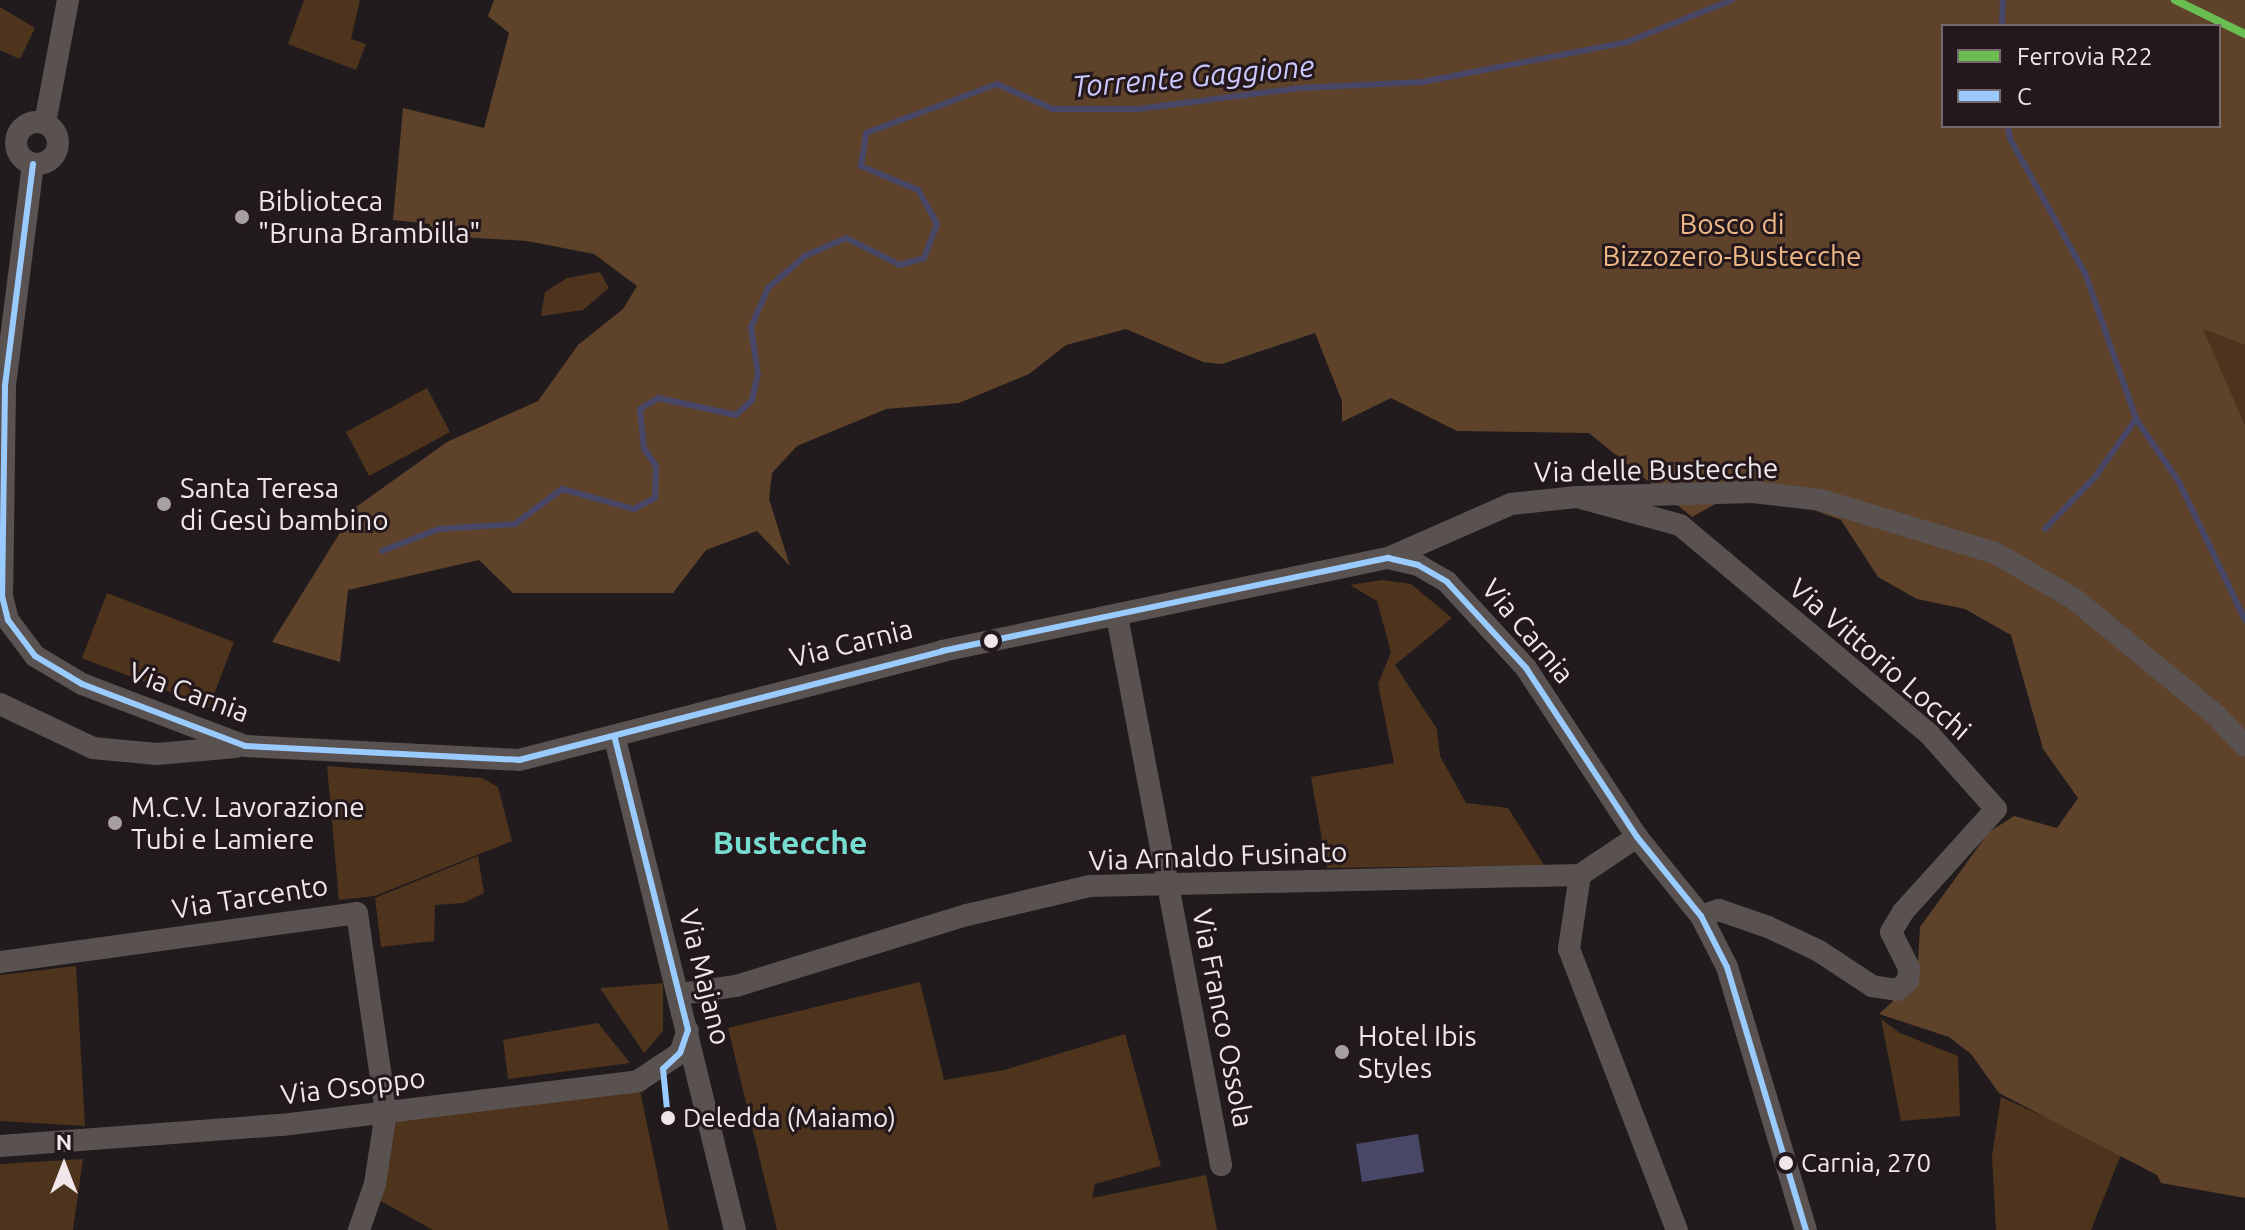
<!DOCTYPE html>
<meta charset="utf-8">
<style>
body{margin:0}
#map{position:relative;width:2245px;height:1230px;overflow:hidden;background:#211b1e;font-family:Ubuntu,sans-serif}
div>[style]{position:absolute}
.green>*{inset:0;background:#4e341c}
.forest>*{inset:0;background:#5e432a}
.water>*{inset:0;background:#494768}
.stream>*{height:6px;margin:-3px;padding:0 3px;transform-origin:3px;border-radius:3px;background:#494768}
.street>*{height:22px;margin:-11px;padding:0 11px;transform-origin:11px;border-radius:11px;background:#595251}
.street>.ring{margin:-11px;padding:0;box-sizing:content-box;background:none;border:22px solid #595251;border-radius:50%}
.bus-1>*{height:6px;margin:-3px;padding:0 3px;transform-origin:3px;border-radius:3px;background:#99cbff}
.rail-1>*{height:8px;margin:-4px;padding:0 4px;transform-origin:4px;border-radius:4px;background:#69bd51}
.dots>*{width:22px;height:22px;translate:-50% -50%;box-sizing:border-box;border:4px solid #24181d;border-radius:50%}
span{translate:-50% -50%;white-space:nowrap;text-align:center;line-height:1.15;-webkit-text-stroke:6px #24181d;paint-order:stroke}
.bus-label{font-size:26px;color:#efe7ea}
.left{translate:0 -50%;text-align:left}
.poi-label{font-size:28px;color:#efe7ea}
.park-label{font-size:28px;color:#edb786}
.street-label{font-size:28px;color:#efe7ea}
.water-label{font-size:30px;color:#cac8fc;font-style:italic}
.quarter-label{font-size:32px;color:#76ded0;font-weight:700}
.legend{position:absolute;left:1941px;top:24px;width:280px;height:104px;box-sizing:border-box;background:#24181d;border:2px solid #756b6f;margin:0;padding:10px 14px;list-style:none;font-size:24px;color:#efe7ea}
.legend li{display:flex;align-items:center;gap:16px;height:40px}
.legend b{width:40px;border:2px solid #756b6f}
.north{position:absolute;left:24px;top:1126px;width:80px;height:80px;-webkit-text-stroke:6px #24181d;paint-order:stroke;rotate:0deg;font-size:22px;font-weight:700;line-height:32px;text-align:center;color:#efe7ea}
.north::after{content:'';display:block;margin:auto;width:28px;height:36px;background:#efe7ea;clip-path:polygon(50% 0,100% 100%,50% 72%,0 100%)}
</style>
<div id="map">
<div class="green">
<div style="clip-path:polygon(304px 0,360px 0,351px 39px,366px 44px,356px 70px,288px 44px)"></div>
<div style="clip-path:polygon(0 7px,35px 28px,20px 59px,0 50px)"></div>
<div style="clip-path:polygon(600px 272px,609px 288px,583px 310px,541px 316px,545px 292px,567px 278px)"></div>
<div style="clip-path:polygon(2202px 328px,2245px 345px,2245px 425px)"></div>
<div style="clip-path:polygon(427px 388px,450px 432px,369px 476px,346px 432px)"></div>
<div style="clip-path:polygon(1382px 580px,1411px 584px,1452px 618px,1395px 665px,1437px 729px,1440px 756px,1466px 803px,1508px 808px,1544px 865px,1327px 868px,1311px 777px,1394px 763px,1378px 684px,1391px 652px,1377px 601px,1350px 585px)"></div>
<div style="clip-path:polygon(107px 593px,234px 642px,209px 707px,82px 658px)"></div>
<div style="clip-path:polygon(327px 766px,482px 778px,498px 787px,512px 841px,375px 896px,339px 900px)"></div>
<div style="clip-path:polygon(478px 856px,484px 893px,463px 903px,435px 905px,434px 941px,381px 947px,375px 898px)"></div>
<div style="clip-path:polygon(76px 966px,85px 1126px,0 1121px,0 975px)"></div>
<div style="clip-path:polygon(920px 982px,944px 1080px,1004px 1070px,1125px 1034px,1161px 1166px,1095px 1184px,1092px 1198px,1206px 1175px,1217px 1230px,777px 1230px,728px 1028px)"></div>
<div style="clip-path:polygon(663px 983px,663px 1031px,644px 1053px,600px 988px)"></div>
<div style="clip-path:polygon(1881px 1019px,1900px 1033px,1958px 1056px,1960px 1116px,1901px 1121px)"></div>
<div style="clip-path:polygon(598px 1023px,630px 1063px,508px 1079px,503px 1040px)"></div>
<div style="clip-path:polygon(638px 1081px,669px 1230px,433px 1230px,377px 1199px,386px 1112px)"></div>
<div style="clip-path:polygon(2001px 1097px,2122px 1152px,2091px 1230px,1996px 1230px,1992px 1156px)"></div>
<div style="clip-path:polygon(83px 1159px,73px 1230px,0 1230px,0 1164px)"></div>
</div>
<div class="forest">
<div style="clip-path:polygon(evenodd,494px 0,2245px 0,2245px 345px,2203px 329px,2245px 425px,2245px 1198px,2161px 1183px,2157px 1175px,1999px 1093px,1971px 1054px,1949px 1037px,1879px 1014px,1917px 979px,1920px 927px,1989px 832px,2014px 816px,2057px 828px,2078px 798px,2043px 749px,2011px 635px,1965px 609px,1917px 599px,1878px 577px,1841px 520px,1797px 504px,1719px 502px,1692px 517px,1589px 433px,1457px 431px,1391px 398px,1342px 422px,1342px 401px,1315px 333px,1222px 364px,1203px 362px,1126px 329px,1066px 345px,1029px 374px,959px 403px,886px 409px,797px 446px,772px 473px,769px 499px,790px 566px,757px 531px,706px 550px,673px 593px,513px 593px,479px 560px,348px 590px,340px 662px,272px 642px,356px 507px,447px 442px,538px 401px,578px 345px,623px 309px,637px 286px,594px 254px,527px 241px,428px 235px,430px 224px,393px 220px,403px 108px,484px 128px,509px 33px,488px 16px,494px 0,1943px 26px,2219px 26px,2219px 126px,1943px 126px,1943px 26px)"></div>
</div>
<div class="water">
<div style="clip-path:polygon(1418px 1134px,1424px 1172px,1362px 1182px,1356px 1144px)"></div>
</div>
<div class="stream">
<div style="left:2002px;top:26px;width:26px;rotate:-88deg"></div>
<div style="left:2008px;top:126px;width:13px;rotate:81deg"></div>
<div style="left:2010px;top:139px;width:154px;rotate:60.8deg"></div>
<div style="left:2085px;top:273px;width:155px;rotate:70.7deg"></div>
<div style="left:2136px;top:419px;width:76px;rotate:55.7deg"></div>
<div style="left:2179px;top:482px;width:153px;rotate:64.4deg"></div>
<div style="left:2045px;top:529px;width:72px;rotate:-46.1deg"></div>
<div style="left:2095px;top:477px;width:71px;rotate:-54.7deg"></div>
<div style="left:382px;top:551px;width:61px;rotate:-21.1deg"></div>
<div style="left:439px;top:529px;width:76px;rotate:-3.8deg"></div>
<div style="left:515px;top:524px;width:59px;rotate:-36.7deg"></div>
<div style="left:562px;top:489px;width:75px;rotate:15.5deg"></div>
<div style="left:634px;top:509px;width:24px;rotate:-28deg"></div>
<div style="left:655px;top:498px;width:32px;rotate:-88deg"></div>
<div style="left:656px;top:466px;width:22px;rotate:-124deg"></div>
<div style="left:644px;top:448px;width:39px;rotate:-96deg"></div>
<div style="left:640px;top:409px;width:21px;rotate:-31deg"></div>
<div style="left:658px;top:398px;width:80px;rotate:12.3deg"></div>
<div style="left:736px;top:415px;width:22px;rotate:-43deg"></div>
<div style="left:752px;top:400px;width:26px;rotate:-77deg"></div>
<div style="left:758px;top:375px;width:49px;rotate:-98.3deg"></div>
<div style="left:751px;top:327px;width:43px;rotate:-66.4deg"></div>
<div style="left:768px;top:288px;width:49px;rotate:-40.9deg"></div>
<div style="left:805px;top:256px;width:45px;rotate:-23.7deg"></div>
<div style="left:846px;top:238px;width:60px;rotate:26.6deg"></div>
<div style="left:900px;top:265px;width:25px;rotate:-16deg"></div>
<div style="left:924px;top:258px;width:36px;rotate:-69deg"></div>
<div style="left:937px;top:224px;width:39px;rotate:-119deg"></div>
<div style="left:918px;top:190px;width:62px;rotate:-157.2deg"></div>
<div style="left:861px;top:166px;width:33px;rotate:-81deg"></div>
<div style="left:866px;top:133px;width:140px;rotate:-20.5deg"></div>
<div style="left:997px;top:84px;width:61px;rotate:24.1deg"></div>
<div style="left:1053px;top:109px;width:85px"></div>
<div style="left:1138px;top:109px;width:163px;rotate:-7.4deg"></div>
<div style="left:1300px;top:88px;width:122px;rotate:-2.8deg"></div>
<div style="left:1422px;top:82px;width:209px;rotate:-11deg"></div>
<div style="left:1627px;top:42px;width:113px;rotate:-21.8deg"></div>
</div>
<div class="street">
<div class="ring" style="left:16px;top:122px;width:20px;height:20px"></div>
<div style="left:45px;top:123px;width:125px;rotate:-79.4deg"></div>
<div style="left:33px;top:164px;width:225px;rotate:97.2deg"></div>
<div style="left:5px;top:387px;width:209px;rotate:90.8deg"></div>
<div style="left:2px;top:596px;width:25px;rotate:76deg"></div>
<div style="left:8px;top:620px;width:45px;rotate:53.1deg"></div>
<div style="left:35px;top:656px;width:55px;rotate:30.8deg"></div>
<div style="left:82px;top:684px;width:174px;rotate:20.8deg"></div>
<div style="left:245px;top:746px;width:274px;rotate:2.9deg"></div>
<div style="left:519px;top:760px;width:437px;rotate:-14.4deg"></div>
<div style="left:942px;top:651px;width:456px;rotate:-11.8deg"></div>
<div style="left:1388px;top:558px;width:31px;rotate:13deg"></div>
<div style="left:1418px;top:565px;width:34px;rotate:30deg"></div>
<div style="left:1447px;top:582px;width:117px;rotate:47.4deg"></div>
<div style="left:1526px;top:668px;width:202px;rotate:56.7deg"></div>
<div style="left:1637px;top:837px;width:102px;rotate:51deg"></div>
<div style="left:1701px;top:916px;width:57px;rotate:63deg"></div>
<div style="left:1727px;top:967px;width:275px;rotate:73.3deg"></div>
<div style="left:1577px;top:497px;width:107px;rotate:15.2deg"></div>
<div style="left:1680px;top:525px;width:326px;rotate:40deg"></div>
<div style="left:1930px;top:735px;width:99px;rotate:48.3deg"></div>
<div style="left:1996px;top:809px;width:139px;rotate:132.1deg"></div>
<div style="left:1903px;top:912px;width:23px;rotate:121deg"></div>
<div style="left:1891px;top:932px;width:40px;rotate:63.4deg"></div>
<div style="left:1909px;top:968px;width:13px;rotate:94deg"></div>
<div style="left:1908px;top:981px;width:14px;rotate:141deg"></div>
<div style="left:1897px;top:990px;width:25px;rotate:-171deg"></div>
<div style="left:1872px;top:986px;width:64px;rotate:-146.6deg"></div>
<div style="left:1819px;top:951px;width:56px;rotate:-154.8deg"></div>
<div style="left:1768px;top:927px;width:52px;rotate:-160.9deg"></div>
<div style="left:1719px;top:910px;width:19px;rotate:162deg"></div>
<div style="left:1388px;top:558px;width:134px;rotate:-23.7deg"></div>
<div style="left:1511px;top:504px;width:66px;rotate:-6.1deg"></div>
<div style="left:1577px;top:497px;width:176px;rotate:-1.6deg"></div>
<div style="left:1753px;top:492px;width:68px;rotate:6.7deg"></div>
<div style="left:1821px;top:500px;width:182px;rotate:16.9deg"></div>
<div style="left:1995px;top:553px;width:90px;rotate:30deg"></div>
<div style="left:2073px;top:598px;width:185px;rotate:39.3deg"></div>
<div style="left:2216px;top:715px;width:42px;rotate:46.9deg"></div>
<div style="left:1117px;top:616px;width:559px;rotate:79.27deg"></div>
<div style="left:0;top:704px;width:103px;rotate:25.3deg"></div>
<div style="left:93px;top:748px;width:64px;rotate:5.4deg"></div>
<div style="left:157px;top:754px;width:79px;rotate:-5.1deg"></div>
<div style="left:615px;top:739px;width:505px;rotate:76.27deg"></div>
<div style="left:1580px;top:875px;width:75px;rotate:98.5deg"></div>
<div style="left:1569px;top:949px;width:301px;rotate:69deg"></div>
<div style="left:0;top:962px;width:360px;rotate:-7.8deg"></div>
<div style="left:357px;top:913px;width:201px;rotate:81.7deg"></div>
<div style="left:386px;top:1112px;width:73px;rotate:98.7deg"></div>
<div style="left:375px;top:1184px;width:49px;rotate:109.2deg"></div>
<div style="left:680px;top:994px;width:57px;rotate:-8.1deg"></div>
<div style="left:736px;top:986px;width:242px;rotate:-17.1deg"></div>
<div style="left:967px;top:915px;width:126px;rotate:-13.3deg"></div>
<div style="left:1090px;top:886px;width:490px;rotate:-1.3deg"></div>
<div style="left:1580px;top:875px;width:69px;rotate:-33.7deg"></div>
<div style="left:0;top:1146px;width:283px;rotate:-4.3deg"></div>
<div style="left:282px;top:1125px;width:359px;rotate:-7deg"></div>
<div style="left:638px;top:1081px;width:50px;rotate:-33.7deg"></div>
<div style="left:680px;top:1053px;width:24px;rotate:-71deg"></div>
</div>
<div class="bus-1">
<div style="left:33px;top:164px;width:225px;rotate:97.2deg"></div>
<div style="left:5px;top:387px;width:209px;rotate:90.8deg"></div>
<div style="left:2px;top:596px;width:25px;rotate:76deg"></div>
<div style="left:8px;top:620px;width:45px;rotate:53.1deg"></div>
<div style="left:35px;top:656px;width:55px;rotate:30.8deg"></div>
<div style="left:82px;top:684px;width:174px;rotate:20.8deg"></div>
<div style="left:245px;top:746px;width:274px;rotate:2.9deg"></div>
<div style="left:519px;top:760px;width:437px;rotate:-14.4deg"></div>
<div style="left:942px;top:651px;width:456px;rotate:-11.8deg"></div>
<div style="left:1388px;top:558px;width:31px;rotate:13deg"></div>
<div style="left:1418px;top:565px;width:34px;rotate:30deg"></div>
<div style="left:1447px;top:582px;width:117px;rotate:47.4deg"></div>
<div style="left:1526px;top:668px;width:202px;rotate:56.7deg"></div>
<div style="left:1637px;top:837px;width:102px;rotate:51deg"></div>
<div style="left:1701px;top:916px;width:57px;rotate:63deg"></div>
<div style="left:1727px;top:967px;width:275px;rotate:73.3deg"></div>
<div style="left:615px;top:739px;width:300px;rotate:75.9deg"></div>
<div style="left:688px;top:1030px;width:24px;rotate:109deg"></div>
<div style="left:680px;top:1053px;width:23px;rotate:137deg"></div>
<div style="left:663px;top:1069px;width:50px;rotate:84.3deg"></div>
</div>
<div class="rail-1">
<div style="left:2175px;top:0;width:78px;rotate:25.9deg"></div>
</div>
<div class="dots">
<div style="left:242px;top:217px;background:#a7a0a3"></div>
<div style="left:164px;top:504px;background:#a7a0a3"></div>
<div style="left:991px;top:641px;background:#efe7ea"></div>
<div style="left:115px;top:823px;background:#a7a0a3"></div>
<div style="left:1342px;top:1052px;background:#a7a0a3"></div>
<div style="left:668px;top:1118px;background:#efe7ea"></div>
<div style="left:1786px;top:1163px;background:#efe7ea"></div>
</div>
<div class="bus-label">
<span class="left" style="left:683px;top:1118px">Deledda (Maiamo)</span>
<span class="left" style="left:1801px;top:1163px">Carnia, 270</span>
</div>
<div class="poi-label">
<span class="left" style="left:258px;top:217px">Biblioteca<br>"Bruna Brambilla"</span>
<span class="left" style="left:180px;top:504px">Santa Teresa<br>di Gesù bambino</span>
<span class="left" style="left:131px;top:823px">M.C.V. Lavorazione<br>Tubi e Lamiere</span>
<span class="left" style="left:1358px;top:1052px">Hotel Ibis<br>Styles</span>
</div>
<div class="park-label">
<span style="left:1732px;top:240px">Bosco di<br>Bizzozero-Bustecche</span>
</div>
<div class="street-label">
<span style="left:1656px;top:470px;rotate:-1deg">Via delle Bustecche</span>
<span style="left:1528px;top:631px;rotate:50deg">Via Carnia</span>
<span style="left:851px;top:643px;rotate:-14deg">Via Carnia</span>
<span style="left:1880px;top:659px;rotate:41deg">Via Vittorio Locchi</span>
<span style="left:189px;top:692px;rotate:20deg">Via Carnia</span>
<span style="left:1218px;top:856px;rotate:-2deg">Via Arnaldo Fusinato</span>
<span style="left:250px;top:897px;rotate:-9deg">Via Tarcento</span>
<span style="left:705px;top:977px;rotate:76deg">Via Majano</span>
<span style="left:1223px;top:1018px;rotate:79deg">Via Franco Ossola</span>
<span style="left:353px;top:1086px;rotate:-7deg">Via Osoppo</span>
</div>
<div class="water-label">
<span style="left:1193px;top:76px;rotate:-5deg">Torrente Gaggione</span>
</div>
<div class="quarter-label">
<span style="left:790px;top:842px">Bustecche</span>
</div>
<ul class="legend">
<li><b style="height:10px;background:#69bd51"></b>Ferrovia R22</li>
<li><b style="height:10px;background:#99cbff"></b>C</li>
</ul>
<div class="north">N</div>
</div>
